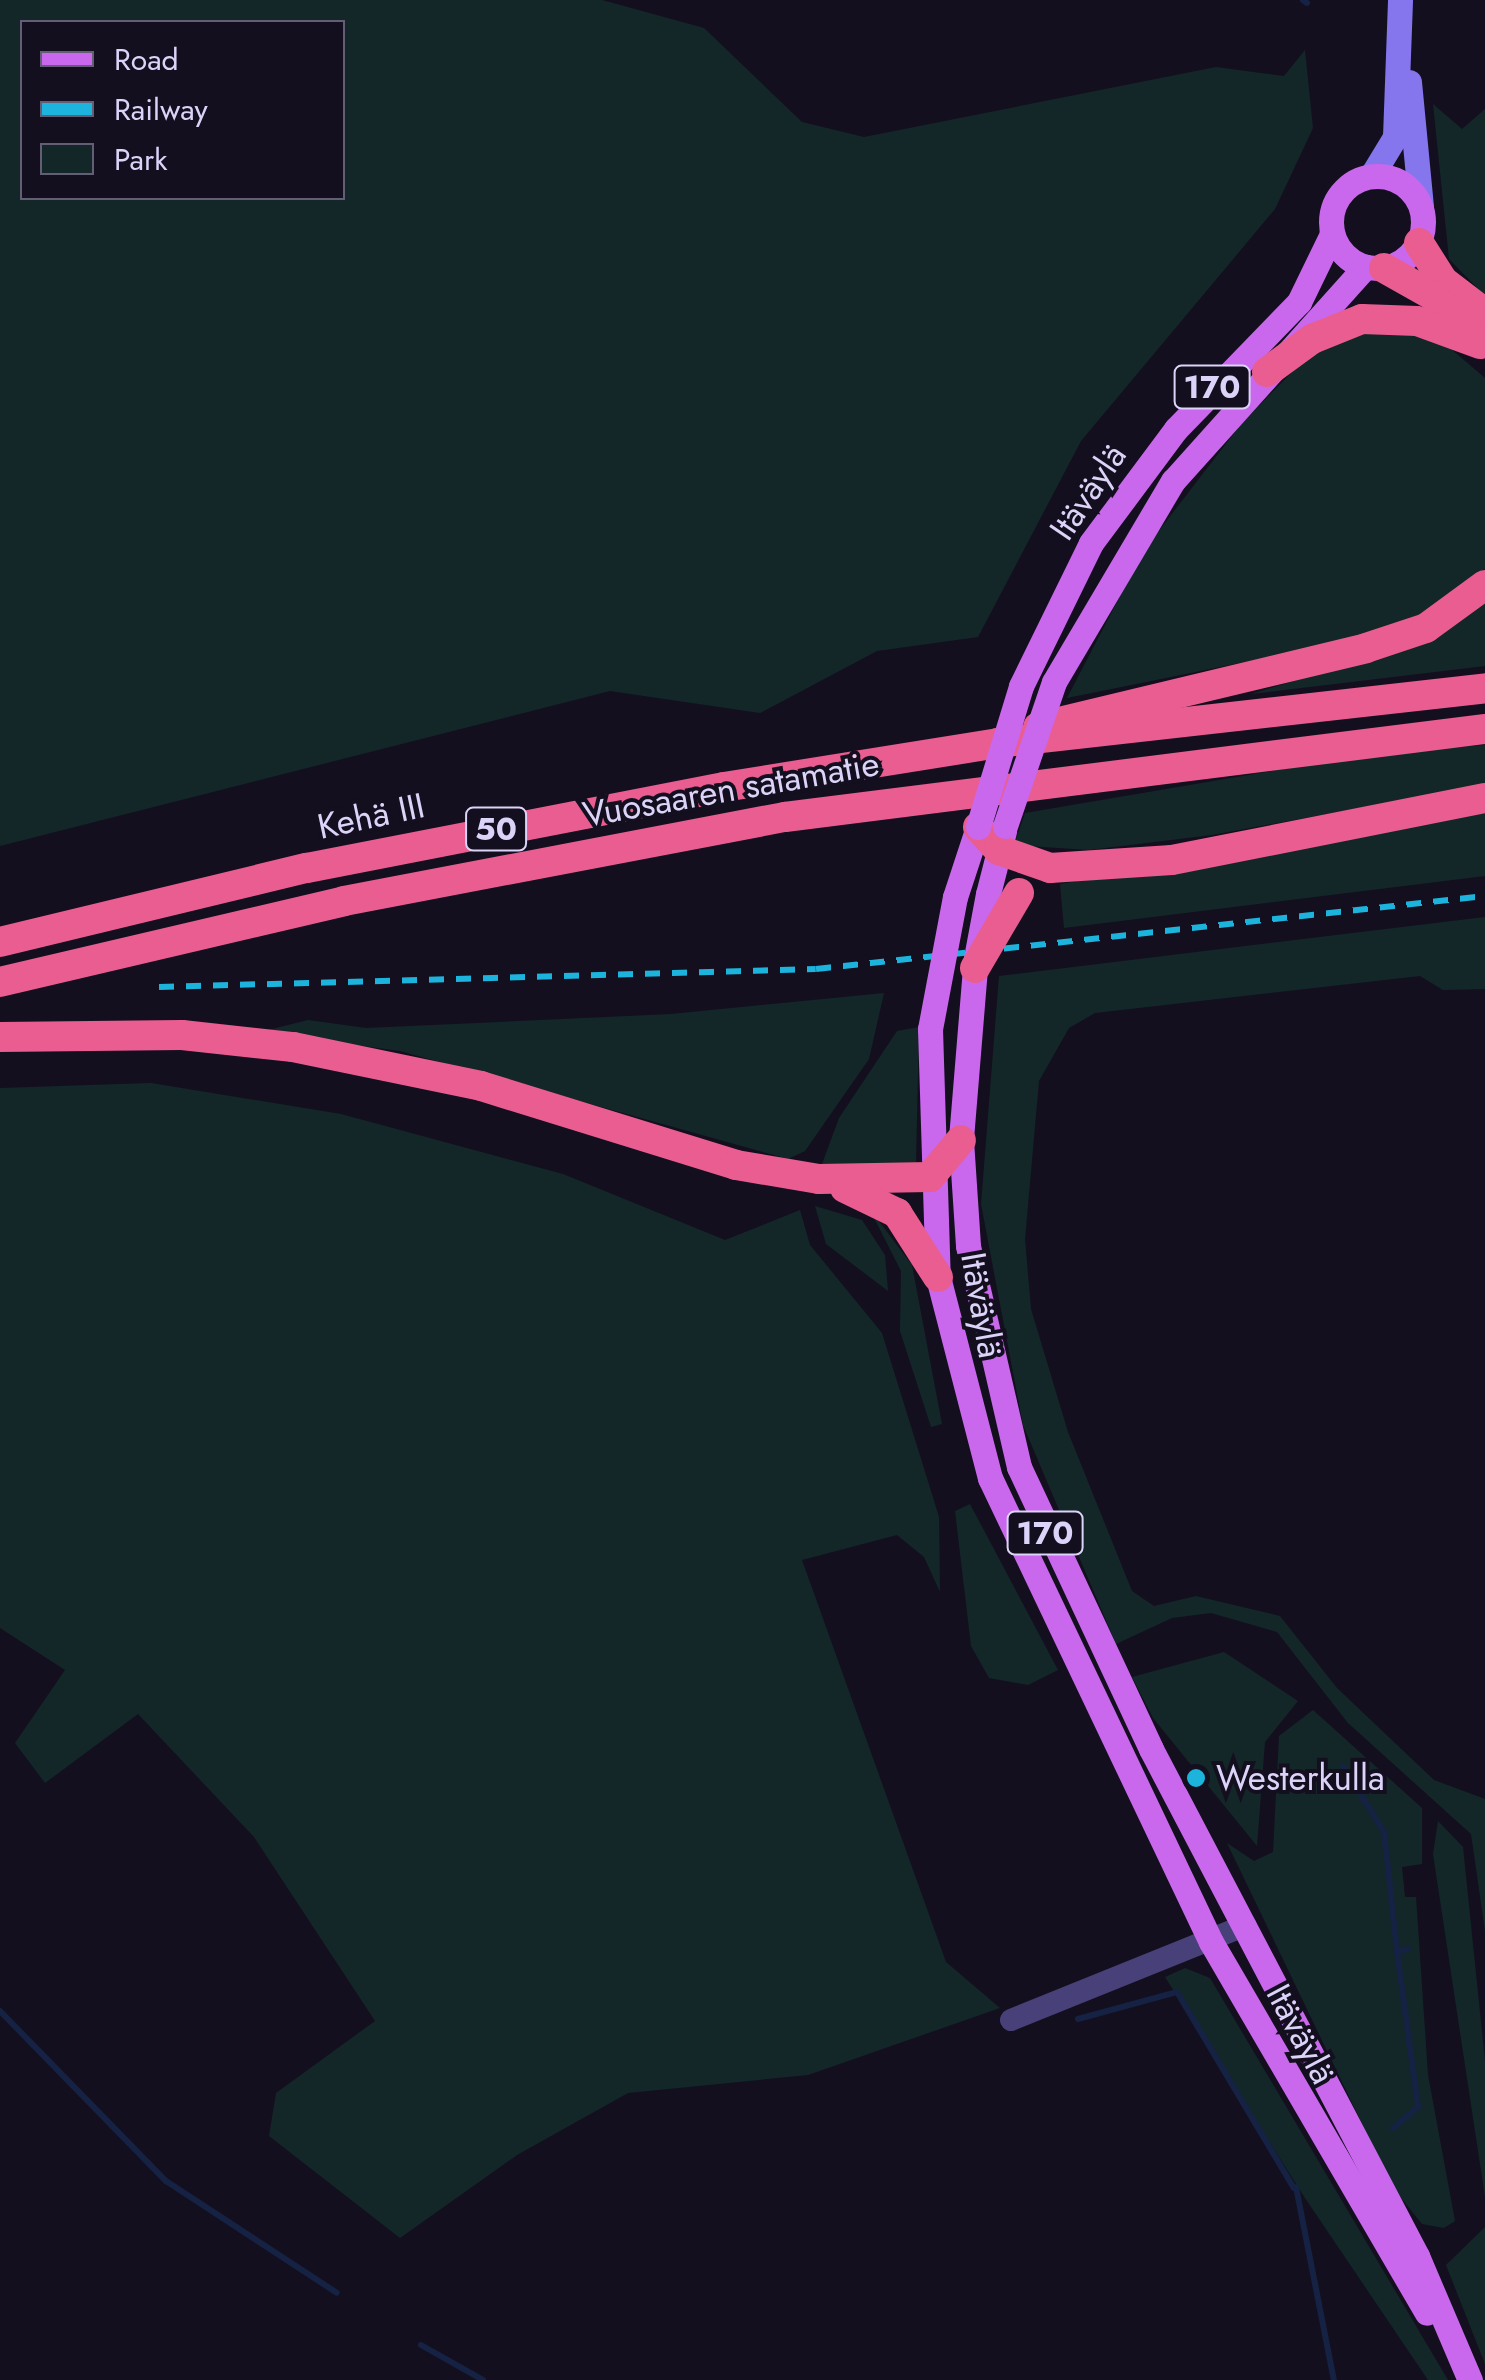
<!DOCTYPE html>
<meta charset="utf-8">
<style>
body{margin:0}
#map{position:relative;width:1485px;height:2380px;overflow:hidden;background:#140f1f;font-family:Jost,sans-serif}
div>[style]{position:absolute}
.green>*{inset:0;background:#132728}
.stream>*{height:6px;margin:-3px;padding:0 3px;transform-origin:3px;border-radius:3px;background:#152243}
.street>*{height:22px;margin:-11px;padding:0 11px;transform-origin:11px;border-radius:11px;background:#484078}
.secondary>*{height:25px;margin:-12.5px;padding:0 12.5px;transform-origin:12.5px;border-radius:12.5px;background:#8676ee}
.primary>*{height:25px;margin:-12.5px;padding:0 12.5px;transform-origin:12.5px;border-radius:12.5px;background:#c968ec}
.primary>.ring{margin:-12.5px;padding:0;box-sizing:content-box;background:none;border:25px solid #c968ec;border-radius:50%}
.highway>*{height:30px;margin:-15px;padding:0 15px;transform-origin:15px;border-radius:15px;background:#ea5d91}
.rail>*{height:6px;margin-top:-3px;transform-origin:0;background:repeating-linear-gradient(90deg,#1cb4dc 0 15px,transparent 0 27px)}
.primary-bridge>*{height:25px;margin:-12.5px;padding:0 12.5px;transform-origin:12.5px;border-radius:12.5px;background:#c968ec}
.highway-bridge>*{height:30px;margin:-15px;padding:0 15px;transform-origin:15px;border-radius:15px;background:#ea5d91}
.dots>*{width:28px;height:28px;translate:-50% -50%;box-sizing:border-box;border:5px solid #140f1f;border-radius:50%}
span{translate:-50% -50%;white-space:nowrap;text-align:center;line-height:1.15;-webkit-text-stroke:8px #140f1f;paint-order:stroke}
.shield-label span{padding:2px 8px;background:#140f1f;border:2px solid;border-radius:8px;-webkit-text-stroke-width:0}
.shield-label{font-size:32px;color:#dcd3f9;font-weight:700}
.street-label{font-size:35px;color:#dcd3f9}
.poi-label{font-size:35px;color:#dcd3f9}
.left{translate:0 -50%;text-align:left}
.legend{position:absolute;left:20px;top:20px;width:325px;height:180px;box-sizing:border-box;background:#140f1f;border:2px solid #645d76;margin:0;padding:12px 18px;list-style:none;font-size:30px;color:#dcd3f9}
.legend li{display:flex;align-items:center;gap:20px;height:50px}
.legend b{width:50px;border:2px solid #645d76}
</style>
<div id="map">
<div class="green">
<div style="clip-path:polygon(evenodd,0 0,602px 0,704px 28px,802px 122px,864px 137px,1216px 67px,1284px 76px,1305px 50px,1313px 128px,1275px 209px,1081px 441px,978px 637px,877px 651px,760px 713px,610px 691px,0 846px,0 0,342px 22px,342px 198px,22px 198px,22px 22px,342px 22px)"></div>
<div style="clip-path:polygon(1433px 104px,1462px 129px,1485px 109px,1485px 296px,1449px 259px)"></div>
<div style="clip-path:polygon(1393px 328px,1450px 348px,1485px 378px,1485px 569px,1409px 622px,1344px 642px,1067px 698px,1144px 550px,1242px 423px,1311px 353px,1343px 335px)"></div>
<div style="clip-path:polygon(1485px 600px,1485px 666px,1251px 694px,1410px 645px)"></div>
<div style="clip-path:polygon(1485px 745px,1485px 785px,1212px 835px,1089px 850px,1014px 845px,1025px 813px,1371px 754px)"></div>
<div style="clip-path:polygon(1485px 811px,1485px 876px,1064px 928px,1060px 884px)"></div>
<div style="clip-path:polygon(1485px 917px,1485px 989px,1443px 990px,1420px 976px,1095px 1013px,1069px 1028px,1039px 1081px,1025px 1239px,1031px 1309px,1068px 1432px,1132px 1591px,1154px 1606px,1196px 1596px,1280px 1616px,1337px 1688px,1434px 1780px,1485px 1799px,1485px 1931px,1471px 1834px,1348px 1723px,1277px 1632px,1211px 1613px,1172px 1618px,1116px 1644px,1023px 1425px,981px 1204px,999px 976px)"></div>
<div style="clip-path:polygon(884px 993px,869px 1059px,805px 1151px,788px 1159px,400px 1051px,260px 1032px,308px 1020px,366px 1028px,671px 1014px)"></div>
<div style="clip-path:polygon(919px 1027px,916px 1164px,822px 1164px,839px 1118px,897px 1031px)"></div>
<div style="clip-path:polygon(151px 1083px,341px 1114px,563px 1174px,725px 1240px,800px 1210px,810px 1245px,882px 1333px,939px 1517px,940px 1592px,924px 1557px,897px 1535px,802px 1560px,946px 1962px,1000px 2008px,808px 2075px,628px 2093px,517px 2155px,400px 2238px,269px 2136px,276px 2093px,375px 2021px,254px 1837px,138px 1714px,45px 1783px,15px 1743px,65px 1670px,0 1628px,0 1088px)"></div>
<div style="clip-path:polygon(815px 1206px,862px 1220px,885px 1255px,888px 1291px,826px 1244px)"></div>
<div style="clip-path:polygon(869px 1208px,912px 1265px,942px 1424px,931px 1427px,900px 1331px,901px 1271px)"></div>
<div style="clip-path:polygon(970px 1504px,1058px 1670px,1028px 1685px,989px 1678px,971px 1646px,955px 1511px)"></div>
<div style="clip-path:polygon(1224px 1652px,1298px 1701px,1265px 1742px,1257px 1846px,1153px 1718px,1132px 1677px)"></div>
<div style="clip-path:polygon(1313px 1710px,1422px 1808px,1422px 1864px,1402px 1867px,1405px 1897px,1416px 1897px,1428px 2075px,1455px 2221px,1444px 2228px,1422px 2224px,1393px 2188px,1227px 1843px,1254px 1861px,1273px 1852px,1279px 1736px)"></div>
<div style="clip-path:polygon(1438px 1821px,1463px 1847px,1485px 2061px,1485px 2197px,1433px 1854px)"></div>
<div style="clip-path:polygon(1185px 1968px,1210px 1978px,1448px 2380px,1428px 2380px,1305px 2198px,1165px 1977px)"></div>
<div style="clip-path:polygon(1485px 2227px,1485px 2364px,1446px 2265px)"></div>
</div>
<div class="stream">
<div style="left:1303px;top:0;width:5px;rotate:37deg"></div>
<div style="left:1343px;top:1766px;width:78px;rotate:58.2deg"></div>
<div style="left:1384px;top:1832px;width:120px;rotate:83.8deg"></div>
<div style="left:0;top:2011px;width:238px;rotate:45.7deg"></div>
<div style="left:166px;top:2181px;width:204px;rotate:33.2deg"></div>
<div style="left:1078px;top:2019px;width:103px;rotate:-15.3deg"></div>
<div style="left:1177px;top:1992px;width:228px;rotate:59.2deg"></div>
<div style="left:1393px;top:2128px;width:33px;rotate:-40deg"></div>
<div style="left:1418px;top:2107px;width:157px;rotate:-97.7deg"></div>
<div style="left:1397px;top:1951px;width:11px;rotate:-10deg"></div>
<div style="left:1296px;top:2187px;width:197px;rotate:78.9deg"></div>
<div style="left:421px;top:2345px;width:71px;rotate:29.4deg"></div>
</div>
<div class="street">
<div style="left:1011px;top:2020px;width:253px;rotate:-22deg"></div>
</div>
<div class="secondary">
<div style="left:1409px;top:82px;width:125px;rotate:84.5deg"></div>
<div style="left:1372px;top:175px;width:44px;rotate:-58.8deg"></div>
<div style="left:1395px;top:137px;width:137px;rotate:-87.9deg"></div>
</div>
<div class="primary">
<div class="ring" style="left:1331px;top:176px;width:67px;height:67px"></div>
<div style="left:1054px;top:682px;width:234px;rotate:-59.4deg"></div>
<div style="left:1173px;top:481px;width:288px;rotate:-48.1deg"></div>
<div style="left:1021px;top:686px;width:159px;rotate:-63.9deg"></div>
<div style="left:1091px;top:543px;width:142px;rotate:-53.3deg"></div>
<div style="left:1176px;top:429px;width:177px;rotate:-45.9deg"></div>
<div style="left:1299px;top:302px;width:76px;rotate:-64.1deg"></div>
<div style="left:988px;top:894px;width:65px;rotate:-75.7deg"></div>
<div style="left:955px;top:897px;width:74px;rotate:-71.8deg"></div>
<div style="left:975px;top:968px;width:173px;rotate:94.7deg"></div>
<div style="left:961px;top:1140px;width:106px;rotate:86.2deg"></div>
<div style="left:968px;top:1246px;width:227px;rotate:77deg"></div>
<div style="left:1019px;top:1467px;width:311px;rotate:64.9deg"></div>
<div style="left:1151px;top:1749px;width:573px;rotate:62.32deg"></div>
<div style="left:1417px;top:2256px;width:135px;rotate:66.9deg"></div>
<div style="left:930px;top:1029px;width:248px;rotate:88.2deg"></div>
<div style="left:938px;top:1277px;width:208px;rotate:75.5deg"></div>
<div style="left:990px;top:1478px;width:514px;rotate:64.53deg"></div>
<div style="left:1211px;top:1942px;width:429px;rotate:59.8deg"></div>
</div>
<div class="highway">
<div style="left:1419px;top:243px;width:45px;rotate:57.7deg"></div>
<div style="left:1443px;top:281px;width:53px;rotate:37.3deg"></div>
<div style="left:1384px;top:268px;width:55px;rotate:29.4deg"></div>
<div style="left:1432px;top:295px;width:57px;rotate:45deg"></div>
<div style="left:1267px;top:372px;width:56px;rotate:-36.3deg"></div>
<div style="left:1312px;top:339px;width:54px;rotate:-21.8deg"></div>
<div style="left:1362px;top:319px;width:55px;rotate:2.1deg"></div>
<div style="left:1417px;top:321px;width:67px;rotate:20.1deg"></div>
<div style="left:1038px;top:727px;width:337px;rotate:-13.5deg"></div>
<div style="left:1366px;top:648px;width:63px;rotate:-18.4deg"></div>
<div style="left:1426px;top:628px;width:73px;rotate:-36.1deg"></div>
<div style="left:978px;top:827px;width:31px;rotate:48deg"></div>
<div style="left:999px;top:850px;width:54px;rotate:19.4deg"></div>
<div style="left:1050px;top:868px;width:122px;rotate:-3.8deg"></div>
<div style="left:1172px;top:860px;width:319px;rotate:-11.2deg"></div>
<div style="left:0;top:942px;width:316px;rotate:-13.6deg"></div>
<div style="left:307px;top:868px;width:425px;rotate:-11deg"></div>
<div style="left:724px;top:787px;width:278px;rotate:-9.1deg"></div>
<div style="left:998px;top:743px;width:490px;rotate:-6.4deg"></div>
<div style="left:0;top:982px;width:353px;rotate:-13.2deg"></div>
<div style="left:344px;top:901px;width:449px;rotate:-10.8deg"></div>
<div style="left:785px;top:817px;width:706px;rotate:-7.17deg"></div>
<div style="left:0;top:1037px;width:182px;rotate:-0.6deg"></div>
<div style="left:182px;top:1035px;width:112px;rotate:6.2deg"></div>
<div style="left:293px;top:1047px;width:192px;rotate:11.7deg"></div>
<div style="left:481px;top:1086px;width:267px;rotate:17.2deg"></div>
<div style="left:736px;top:1165px;width:84px;rotate:9.6deg"></div>
<div style="left:819px;top:1179px;width:111px;rotate:-1deg"></div>
<div style="left:930px;top:1177px;width:48px;rotate:-50deg"></div>
<div style="left:845px;top:1188px;width:58px;rotate:25.7deg"></div>
<div style="left:897px;top:1213px;width:76px;rotate:57.4deg"></div>
</div>
<div class="rail">
<div style="left:159px;top:987px;width:657px;rotate:-1.57deg"></div>
<div style="left:816px;top:969px;width:673px;rotate:-6.23deg"></div>
</div>
<div class="primary-bridge">
<div style="left:1005px;top:826px;width:152px;rotate:-71.2deg"></div>
<div style="left:978px;top:827px;width:147px;rotate:-73deg"></div>
<div style="left:976px;top:958px;width:65px;rotate:-79.4deg"></div>
<div style="left:930px;top:1029px;width:134px;rotate:-79.3deg"></div>
</div>
<div class="highway-bridge">
<div style="left:975px;top:968px;width:87px;rotate:-59.6deg"></div>
</div>
<div class="dots">
<div style="left:1196px;top:1778px;background:#1cb4dc"></div>
</div>
<div class="shield-label">
<span style="left:1212px;top:387px">170</span>
<span style="left:496px;top:829px">50</span>
<span style="left:1045px;top:1533px">170</span>
</div>
<div class="street-label">
<span style="left:1088px;top:492px;rotate:-56deg">Itäväylä</span>
<span style="left:731px;top:789px;rotate:-10deg">Vuosaaren satamatie</span>
<span style="left:371px;top:816px;rotate:-12deg">Kehä III</span>
<span style="left:982px;top:1305px;rotate:80deg">Itäväylä</span>
<span style="left:1301px;top:2034px;rotate:62deg">Itäväylä</span>
</div>
<div class="poi-label">
<span class="left" style="left:1216px;top:1778px">Westerkulla</span>
</div>
<ul class="legend">
<li><b style="height:12px;background:#c968ec"></b>Road</li>
<li><b style="height:12px;background:#1cb4dc"></b>Railway</li>
<li><b style="height:28px;background:#132728"></b>Park</li>
</ul>
</div>
